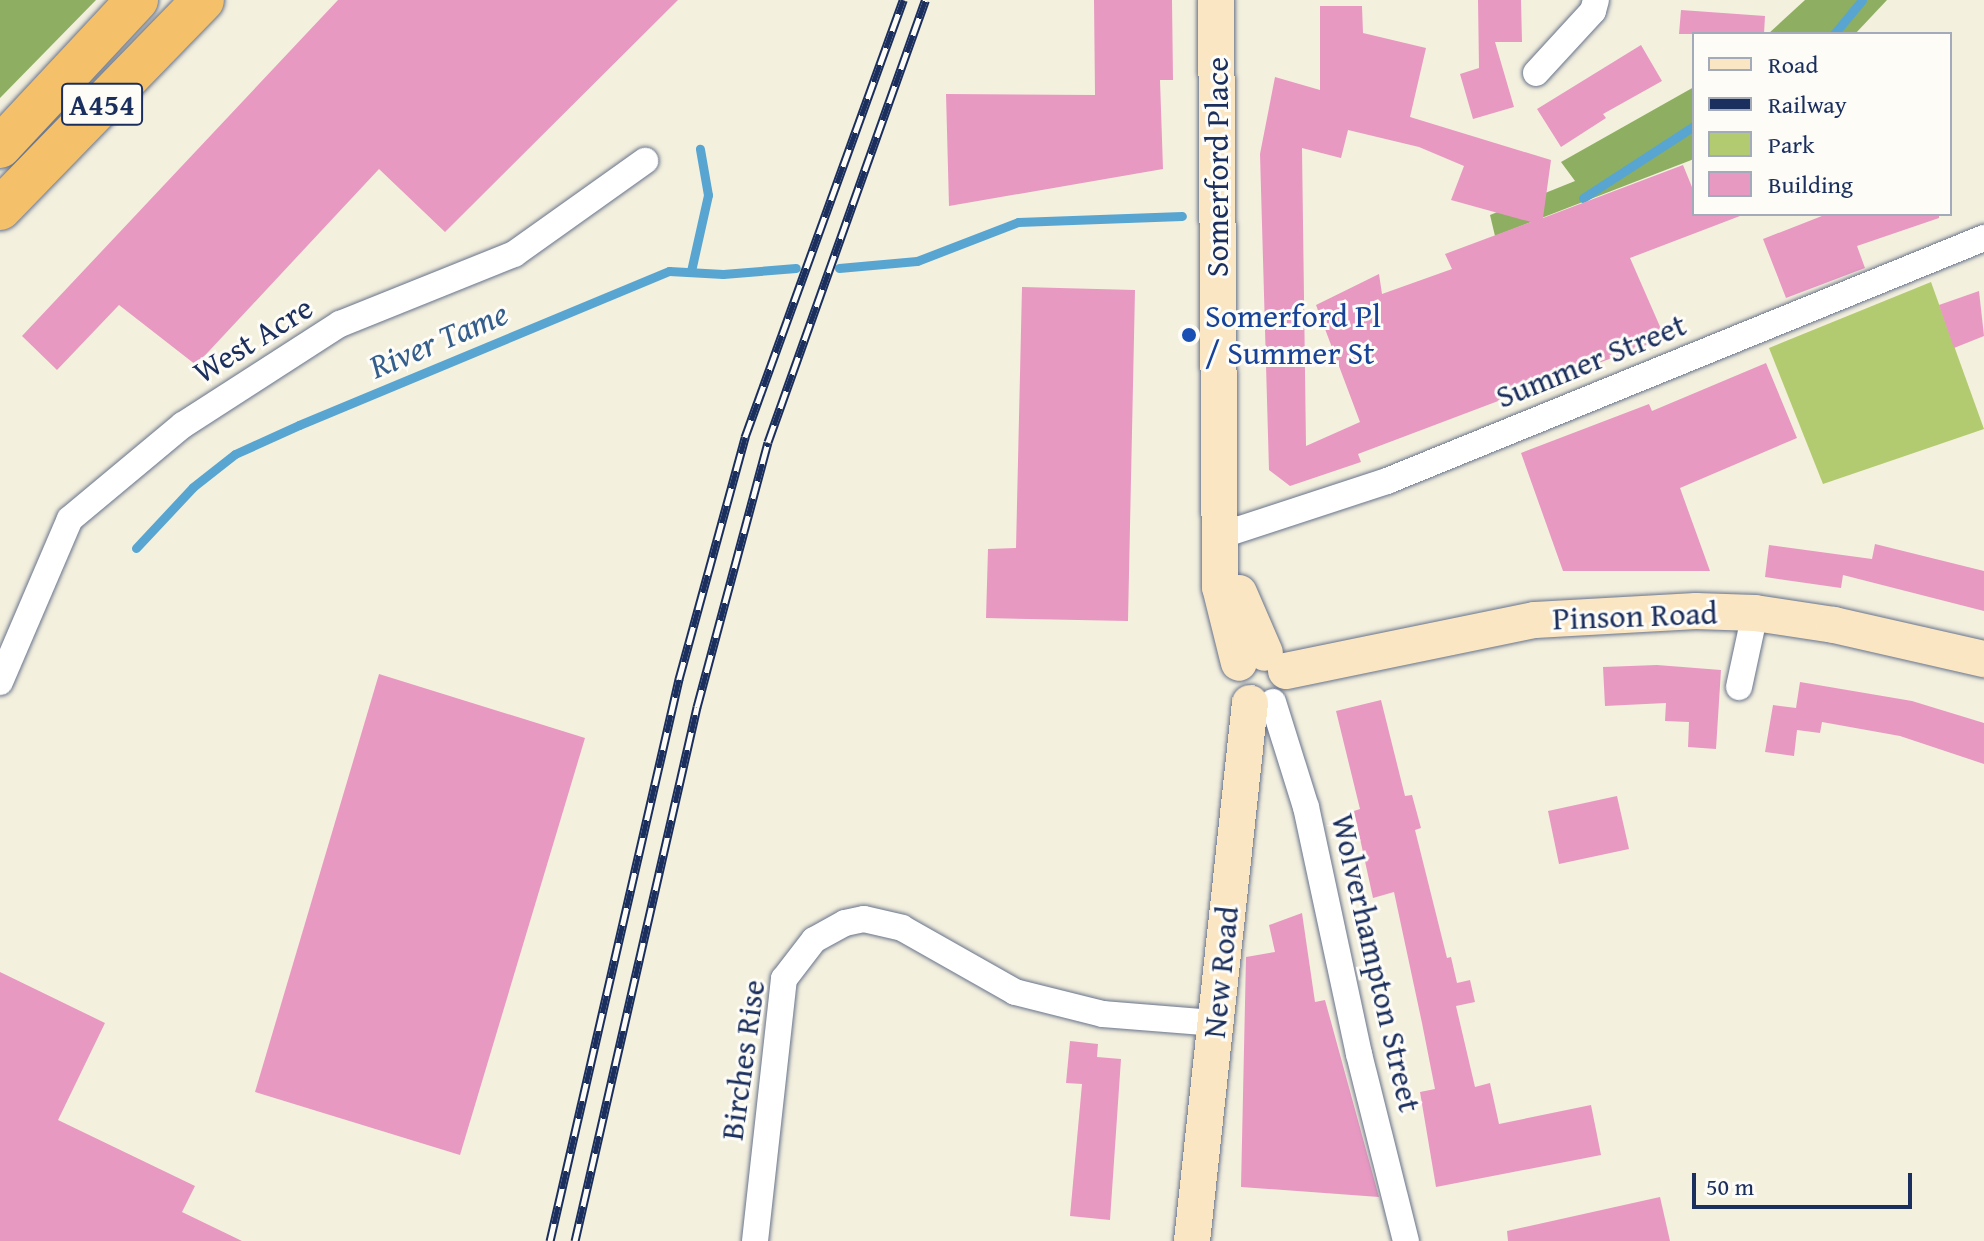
<!DOCTYPE html>
<style>
body{margin:0}
#map{position:relative;width:1984px;height:1241px;overflow:hidden;background:#f4f0de;font-family:"Gentium Book Plus",serif}
div>[style]{position:absolute}
.green>*{inset:0;background:#b3cb70}
.forest>*{inset:0;background:#8eaf62}
.stream>*{height:9px;margin:-4.5px;padding:0 4.5px;transform-origin:4.5px;border-radius:4.5px;background:#59a5d1}
.building>*{inset:0;background:#e799c2}
.roads{filter:drop-shadow(0 0 2px #67738b) drop-shadow(0 0 2px #67738b)}
.minor>*{height:26px;margin:-13px;padding:0 13px;transform-origin:13px;border-radius:13px;background:#fff}
.secondary>*{height:36px;margin:-18px;padding:0 18px;transform-origin:18px;border-radius:18px;background:#fbe6c3}
.trunk>*{height:42px;margin:-21px;padding:0 21px;transform-origin:21px;border-radius:21px;background:#f4c16a}
.rail>*{height:9px;margin-top:-4.5px;transform-origin:0;background:repeating-linear-gradient(90deg,#fdfcf7 0 18px,#1b2f5e 0 36px);box-sizing:border-box;border-block:2px solid #1b2f5e}
.dots>*{width:22px;height:22px;translate:-50% -50%;box-sizing:border-box;border:4px solid #fdfcf7;border-radius:50%}
span{translate:-50% -50%;white-space:nowrap;text-align:center;line-height:1.15;-webkit-text-stroke:6px #fdfcf7;paint-order:stroke}
.shield-label span{padding:2px 6px;background:#fdfcf7;border:2px solid;border-radius:6px;-webkit-text-stroke-width:0}
.shield-label{font-size:30px;color:#1b2f5e;font-weight:700}
.street-label{font-size:32px;color:#1b2f5e}
.transit-label{font-size:32px;color:#164399}
.left{translate:0 -50%;text-align:left}
.water-label{font-size:34px;color:#345e8c;font-style:italic}
.legend{position:absolute;left:1692px;top:32px;width:260px;height:184px;box-sizing:border-box;background:#fdfcf7;border:2px solid #a3aaba;margin:0;padding:10px 14px;list-style:none;font-size:24px;color:#1b2f5e}
.legend li{display:flex;align-items:center;gap:16px;height:40px}
.legend b{width:40px;border:2px solid #a3aaba}
.scale{position:absolute;left:1692px;top:1173px;width:220px;height:36px;box-sizing:border-box;border:4px solid #1b2f5e;border-top:0;padding-left:10px;font-size:24px;line-height:28px;white-space:nowrap;color:#1b2f5e;-webkit-text-stroke:6px #fdfcf7;paint-order:stroke}
</style>
<div id="map">
<div class="green">
<div style="clip-path:polygon(1931px 282px,1984px 429px,1823px 484px,1769px 348px)"></div>
</div>
<div class="forest">
<div style="clip-path:polygon(0 0,96px 0,0 98px)"></div>
<div style="clip-path:polygon(1805px 0,1887px 0,1855px 34px,1768px 34px)"></div>
<div style="clip-path:polygon(1694px 87px,1694px 159px,1495px 236px,1490px 215px,1575px 181px,1561px 162px)"></div>
</div>
<div class="stream">
<div style="left:1834px;top:34px;width:44px;rotate:-50.5deg"></div>
<div style="left:1583px;top:198px;width:132px;rotate:-33deg"></div>
<div style="left:839px;top:268px;width:78px;rotate:-5.1deg"></div>
<div style="left:917px;top:261px;width:108px;rotate:-21.1deg"></div>
<div style="left:1018px;top:222px;width:164px;rotate:-2.1deg"></div>
<div style="left:691px;top:271px;width:78px;rotate:-77.4deg"></div>
<div style="left:708px;top:195px;width:47px;rotate:-99.9deg"></div>
<div style="left:136px;top:548px;width:83px;rotate:-46.9deg"></div>
<div style="left:193px;top:487px;width:53px;rotate:-38.2deg"></div>
<div style="left:235px;top:454px;width:70px;rotate:-24.4deg"></div>
<div style="left:299px;top:425px;width:401px;rotate:-22.6deg"></div>
<div style="left:669px;top:271px;width:54px;rotate:3.2deg"></div>
<div style="left:723px;top:274px;width:73px;rotate:-4.7deg"></div>
</div>
<div class="building">
<div style="clip-path:polygon(338px 0,678px 0,445px 232px,379px 169px,196px 365px,119px 305px,57px 370px,22px 336px)"></div>
<div style="clip-path:polygon(1094px 0,1172px 0,1173px 80px,1160px 80px,1163px 169px,949px 206px,946px 94px,1095px 95px)"></div>
<div style="clip-path:polygon(1478px 0,1521px 0,1522px 42px,1495px 42px,1514px 107px,1473px 119px,1460px 74px,1479px 68px)"></div>
<div style="clip-path:polygon(evenodd,1320px 6px,1362px 6px,1363px 33px,1426px 48px,1410px 117px,1551px 160px,1543px 218px,1683px 165px,1694px 192px,1694px 214px,1740px 216px,1630px 258px,1665px 338px,1358px 454px,1361px 462px,1290px 486px,1269px 470px,1260px 154px,1275px 77px,1320px 90px,1320px 6px,1348px 130px,1419px 147px,1464px 166px,1451px 200px,1531px 222px,1445px 254px,1452px 269px,1382px 294px,1379px 274px,1316px 305px,1360px 422px,1306px 446px,1302px 148px,1341px 158px,1348px 130px)"></div>
<div style="clip-path:polygon(1681px 10px,1765px 16px,1764px 34px,1679px 34px)"></div>
<div style="clip-path:polygon(1641px 45px,1662px 81px,1603px 114px,1606px 118px,1561px 147px,1537px 109px)"></div>
<div style="clip-path:polygon(1827px 214px,1939px 214px,1939px 218px,1857px 246px,1865px 268px,1786px 298px,1763px 239px)"></div>
<div style="clip-path:polygon(1022px 287px,1135px 290px,1128px 621px,986px 618px,988px 549px,1016px 548px)"></div>
<div style="clip-path:polygon(1979px 291px,1984px 336px,1954px 348px,1939px 305px)"></div>
<div style="clip-path:polygon(1766px 363px,1797px 438px,1680px 488px,1710px 571px,1563px 571px,1521px 453px,1649px 404px,1652px 411px)"></div>
<div style="clip-path:polygon(1875px 544px,1984px 571px,1984px 611px,1843px 575px,1841px 588px,1765px 577px,1769px 545px,1872px 559px)"></div>
<div style="clip-path:polygon(1657px 665px,1721px 670px,1716px 749px,1688px 747px,1689px 722px,1665px 721px,1666px 703px,1605px 706px,1603px 667px)"></div>
<div style="clip-path:polygon(379px 674px,585px 738px,460px 1155px,255px 1092px)"></div>
<div style="clip-path:polygon(1800px 682px,1912px 701px,1984px 723px,1984px 764px,1900px 736px,1822px 722px,1820px 733px,1797px 730px,1794px 756px,1765px 752px,1773px 705px,1796px 708px)"></div>
<div style="clip-path:polygon(1381px 700px,1405px 796px,1412px 795px,1421px 828px,1415px 830px,1447px 958px,1451px 957px,1457px 983px,1470px 980px,1475px 1002px,1456px 1006px,1475px 1087px,1490px 1083px,1499px 1124px,1591px 1105px,1601px 1155px,1436px 1187px,1420px 1092px,1435px 1089px,1422px 1023px,1394px 892px,1373px 898px,1354px 811px,1360px 809px,1336px 711px)"></div>
<div style="clip-path:polygon(1617px 796px,1629px 849px,1559px 864px,1548px 811px)"></div>
<div style="clip-path:polygon(1302px 913px,1315px 1002px,1325px 1000px,1379px 1197px,1241px 1187px,1246px 957px,1275px 952px,1269px 925px)"></div>
<div style="clip-path:polygon(0 972px,105px 1023px,58px 1120px,195px 1186px,182px 1212px,242px 1241px,0 1241px)"></div>
<div style="clip-path:polygon(1070px 1041px,1098px 1044px,1097px 1057px,1121px 1059px,1110px 1220px,1070px 1216px,1082px 1084px,1066px 1083px)"></div>
<div style="clip-path:polygon(1660px 1197px,1670px 1241px,1508px 1241px,1507px 1231px)"></div>
</div>
<div class="roads">
<div class="minor">
<div style="left:1536px;top:73px;width:84px;rotate:-47.4deg"></div>
<div style="left:1593px;top:11px;width:11px;rotate:-75deg"></div>
<div style="left:1219px;top:536px;width:177px;rotate:-18.1deg"></div>
<div style="left:1387px;top:481px;width:645px;rotate:-22.15deg"></div>
<div style="left:0;top:682px;width:177px;rotate:-66.8deg"></div>
<div style="left:70px;top:519px;width:147px;rotate:-39.8deg"></div>
<div style="left:183px;top:425px;width:187px;rotate:-32.8deg"></div>
<div style="left:340px;top:324px;width:188px;rotate:-21.9deg"></div>
<div style="left:514px;top:254px;width:161px;rotate:-35.4deg"></div>
<div style="left:1739px;top:687px;width:76px;rotate:-77.8deg"></div>
<div style="left:1273px;top:702px;width:110px;rotate:72.6deg"></div>
<div style="left:1306px;top:807px;width:253px;rotate:77.9deg"></div>
<div style="left:1359px;top:1054px;width:193px;rotate:75.9deg"></div>
<div style="left:755px;top:1241px;width:264px;rotate:-83.7deg"></div>
<div style="left:784px;top:979px;width:49px;rotate:-52.4deg"></div>
<div style="left:814px;top:940px;width:35px;rotate:-29deg"></div>
<div style="left:845px;top:923px;width:19px;rotate:-12deg"></div>
<div style="left:864px;top:919px;width:39px;rotate:13deg"></div>
<div style="left:902px;top:928px;width:130px;rotate:29.5deg"></div>
<div style="left:1015px;top:992px;width:91px;rotate:14deg"></div>
<div style="left:1103px;top:1014px;width:113px;rotate:4.6deg"></div>
</div>
<div class="secondary">
<div style="left:1216px;top:0;width:587px;rotate:89.61deg"></div>
<div style="left:1220px;top:587px;width:78px;rotate:76deg"></div>
<div style="left:1239px;top:593px;width:65px;rotate:66.6deg"></div>
<div style="left:1286px;top:671px;width:254px;rotate:-11.6deg"></div>
<div style="left:1535px;top:620px;width:161px;rotate:-3.2deg"></div>
<div style="left:1696px;top:611px;width:59px;rotate:1.9deg"></div>
<div style="left:1755px;top:613px;width:80px;rotate:8.6deg"></div>
<div style="left:1834px;top:625px;width:154px;rotate:12.8deg"></div>
<div style="left:1192px;top:1241px;width:541px;rotate:-83.85deg"></div>
</div>
<div class="trunk">
<div style="left:0;top:147px;width:201px;rotate:-47deg"></div>
<div style="left:0;top:209px;width:291px;rotate:-45.8deg"></div>
</div>
</div>
<div class="rail">
<div style="left:550px;top:1241px;width:577px;rotate:-77.07deg"></div>
<div style="left:679px;top:679px;width:251px;rotate:-74.7deg"></div>
<div style="left:745px;top:437px;width:465px;rotate:-70.1deg"></div>
<div style="left:575px;top:1241px;width:548px;rotate:-77.13deg"></div>
<div style="left:697px;top:707px;width:274px;rotate:-75deg"></div>
<div style="left:768px;top:442px;width:469px;rotate:-70.4deg"></div>
</div>
<div class="dots">
<div style="left:1189px;top:335px;background:#1a4fb4"></div>
</div>
<div class="shield-label">
<span style="left:102px;top:104px">A454</span>
</div>
<div class="street-label">
<span style="left:1217px;top:167px;rotate:-90deg">Somerford Place</span>
<span style="left:253px;top:340px;rotate:-32deg">West Acre</span>
<span style="left:1591px;top:361px;rotate:-22deg">Summer Street</span>
<span style="left:1635px;top:616px;rotate:-2deg">Pinson Road</span>
<span style="left:1376px;top:963px;rotate:77deg">Wolverhampton Street</span>
<span style="left:1221px;top:972px;rotate:-84deg">New Road</span>
<span style="left:743px;top:1060px;rotate:-82deg">Birches Rise</span>
</div>
<div class="transit-label">
<span class="left" style="left:1205px;top:335px">Somerford Pl<br>/ Summer St</span>
</div>
<div class="water-label">
<span style="left:438px;top:339px;rotate:-23deg">River Tame</span>
</div>
<ul class="legend">
<li><b style="height:10px;background:#fbe6c3"></b>Road</li>
<li><b style="height:10px;background:#1b2f5e"></b>Railway</li>
<li><b style="height:22px;background:#b3cb70"></b>Park</li>
<li><b style="height:22px;background:#e799c2"></b>Building</li>
</ul>
<div class="scale">50 m</div>
</div>
